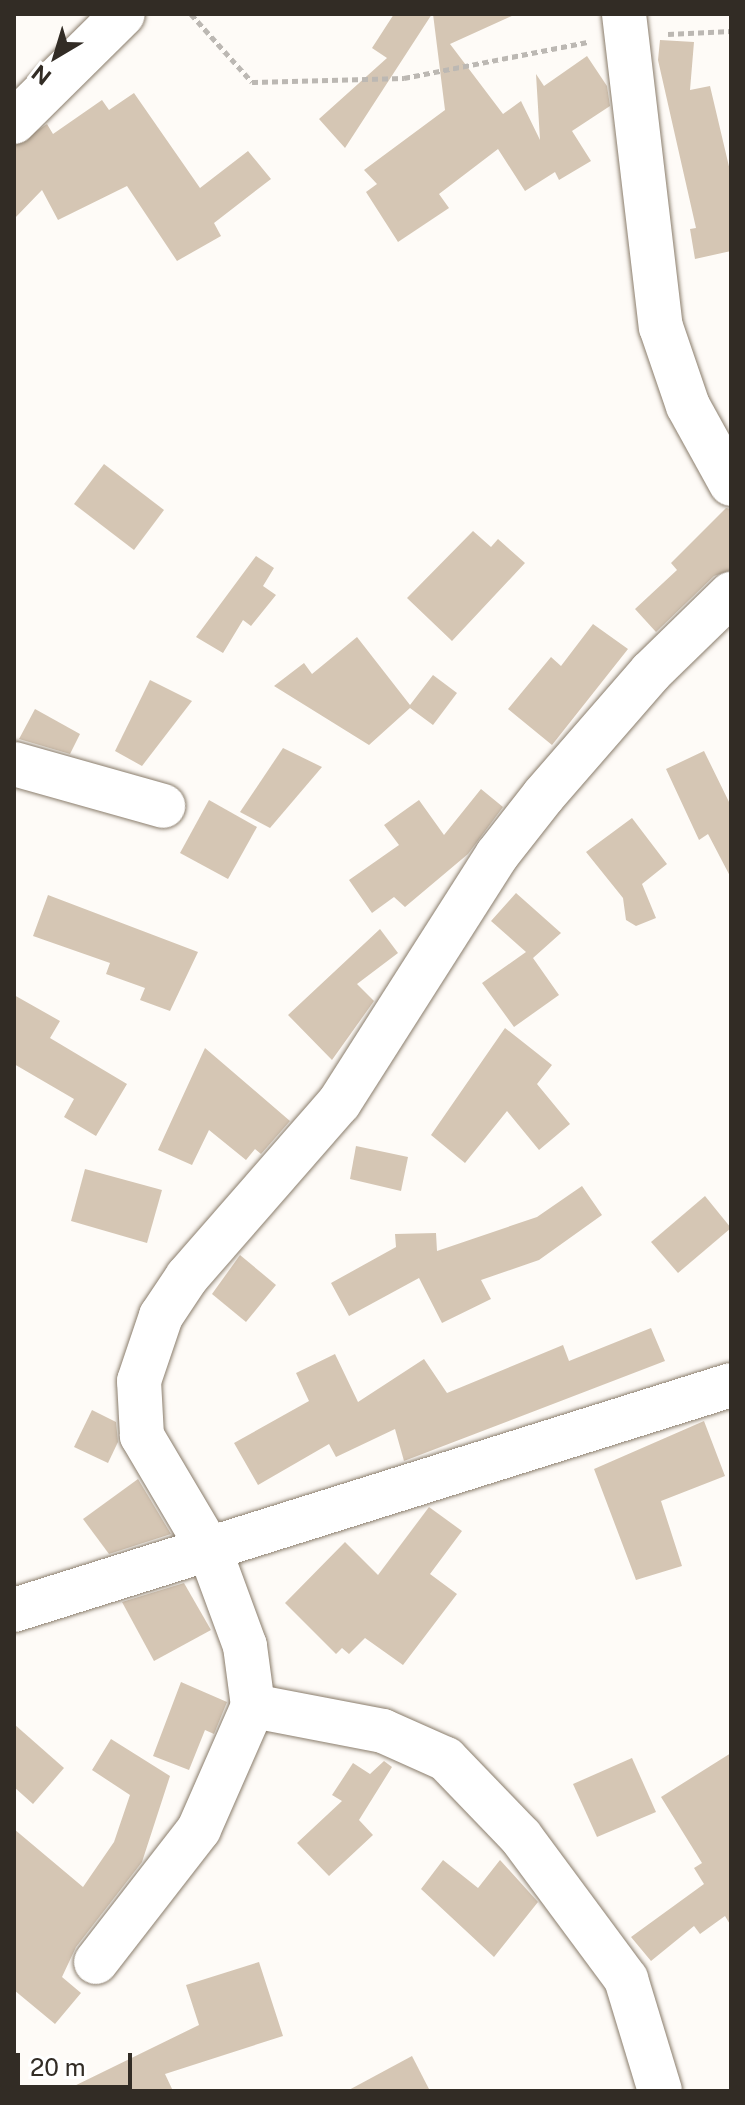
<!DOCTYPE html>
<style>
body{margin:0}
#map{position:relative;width:745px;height:2105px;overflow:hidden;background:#fefbf7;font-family:"Public Sans",sans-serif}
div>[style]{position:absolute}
.building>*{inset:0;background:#d5c6b4}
.path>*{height:5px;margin-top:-2.5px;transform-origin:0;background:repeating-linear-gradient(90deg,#bcb8b3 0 6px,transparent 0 10px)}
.roads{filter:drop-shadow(0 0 2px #8a7d6c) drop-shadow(0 0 2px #8a7d6c)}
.street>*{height:44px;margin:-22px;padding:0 22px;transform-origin:22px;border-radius:22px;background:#fff}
span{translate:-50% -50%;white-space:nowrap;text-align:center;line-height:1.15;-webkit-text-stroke:7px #fff;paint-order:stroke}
.frame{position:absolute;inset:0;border:16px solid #322c25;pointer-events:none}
.north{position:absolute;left:16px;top:16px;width:80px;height:80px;-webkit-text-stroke:6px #fff;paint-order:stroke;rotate:218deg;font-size:22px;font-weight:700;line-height:32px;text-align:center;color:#322c25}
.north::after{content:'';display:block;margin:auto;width:28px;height:36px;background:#322c25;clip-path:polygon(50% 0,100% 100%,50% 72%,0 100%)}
.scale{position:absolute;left:16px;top:2053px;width:116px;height:36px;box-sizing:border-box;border:4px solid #322c25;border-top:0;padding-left:10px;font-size:24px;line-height:28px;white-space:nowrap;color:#322c25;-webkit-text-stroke:6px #fff;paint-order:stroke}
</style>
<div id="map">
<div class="building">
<div style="clip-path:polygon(394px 14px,432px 14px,345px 148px,319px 119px,387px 58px,372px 48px)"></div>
<div style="clip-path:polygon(433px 14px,516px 14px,450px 44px,503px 114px,521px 101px,540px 140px,536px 74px,544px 86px,587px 56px,607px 86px,610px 106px,572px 131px,591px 161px,559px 180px,555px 172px,525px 191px,498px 149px,439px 194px,449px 208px,398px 242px,366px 192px,377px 184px,364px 170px,445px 110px)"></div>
<div style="clip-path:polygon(660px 40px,694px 42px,690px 90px,710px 86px,731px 175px,731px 251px,695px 259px,690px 229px,696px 228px,658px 60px)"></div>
<div style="clip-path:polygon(134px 93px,200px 188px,248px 151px,271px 179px,214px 223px,221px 236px,177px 261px,127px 186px,58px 220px,42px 190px,14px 219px,14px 146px,47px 124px,53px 134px,102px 100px,109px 110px)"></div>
<div style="clip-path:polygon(104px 464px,164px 510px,134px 550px,74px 504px)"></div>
<div style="clip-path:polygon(726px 508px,731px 509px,731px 570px,714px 576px,656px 632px,635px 609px,677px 570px,671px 563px)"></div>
<div style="clip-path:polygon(473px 531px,491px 547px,498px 539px,525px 563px,452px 641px,407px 598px)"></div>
<div style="clip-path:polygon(256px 556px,274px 568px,263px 586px,276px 595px,251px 626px,243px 620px,223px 653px,196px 637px)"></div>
<div style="clip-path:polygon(593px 624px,628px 649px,552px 745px,508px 709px,551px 657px,561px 666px)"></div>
<div style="clip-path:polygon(357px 637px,410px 705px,433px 675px,457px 693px,433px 725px,410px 708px,369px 745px,274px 686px,304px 663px,312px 674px)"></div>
<div style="clip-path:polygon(150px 680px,192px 701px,142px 766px,115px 751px)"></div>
<div style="clip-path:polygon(35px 709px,80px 734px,70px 754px,19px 739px)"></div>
<div style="clip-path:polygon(283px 748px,322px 767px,270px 828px,240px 812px)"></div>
<div style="clip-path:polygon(704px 751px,731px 806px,731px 878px,708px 834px,699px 840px,666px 769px)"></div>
<div style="clip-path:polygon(481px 789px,503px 807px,468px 854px,405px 907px,394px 897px,372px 913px,349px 880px,399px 845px,384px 825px,419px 800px,444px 835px)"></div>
<div style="clip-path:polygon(209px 800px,257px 827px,228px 879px,180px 853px)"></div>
<div style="clip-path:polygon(632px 818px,667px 864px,642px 884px,656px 918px,636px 926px,626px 920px,623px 898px,586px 852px)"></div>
<div style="clip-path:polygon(516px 893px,561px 933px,533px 958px,559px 995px,514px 1027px,482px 983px,526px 952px,491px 921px)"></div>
<div style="clip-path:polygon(48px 895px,198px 952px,170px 1011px,140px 1000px,145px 988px,106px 974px,110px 963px,33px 936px)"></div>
<div style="clip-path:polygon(380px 929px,398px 953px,357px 984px,374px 1001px,332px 1060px,288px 1015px)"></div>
<div style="clip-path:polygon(14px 995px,60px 1021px,50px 1038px,127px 1084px,96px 1136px,64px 1117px,74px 1099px,14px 1064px)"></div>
<div style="clip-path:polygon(505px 1028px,552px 1065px,537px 1084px,570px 1124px,539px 1150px,507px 1111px,465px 1163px,431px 1135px)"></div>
<div style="clip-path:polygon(205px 1048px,290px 1121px,261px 1154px,255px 1149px,246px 1160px,209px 1130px,192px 1165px,158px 1150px)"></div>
<div style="clip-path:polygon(356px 1146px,408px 1157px,401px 1191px,350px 1179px)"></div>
<div style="clip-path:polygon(85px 1169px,162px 1190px,147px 1243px,71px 1221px)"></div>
<div style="clip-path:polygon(582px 1186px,602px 1215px,539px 1260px,481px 1280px,491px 1299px,442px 1323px,419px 1278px,349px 1316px,331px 1283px,396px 1247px,395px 1234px,436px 1233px,437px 1251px,537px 1217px)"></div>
<div style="clip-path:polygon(705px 1196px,731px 1228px,678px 1273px,651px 1242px)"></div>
<div style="clip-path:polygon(240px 1255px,276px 1285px,246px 1322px,212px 1294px)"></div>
<div style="clip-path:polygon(651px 1328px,665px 1361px,404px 1461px,395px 1429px,336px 1457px,329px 1444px,258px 1485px,234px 1443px,309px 1401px,296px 1373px,335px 1354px,358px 1402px,424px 1359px,447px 1393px,563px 1345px,569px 1361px)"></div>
<div style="clip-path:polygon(92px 1410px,116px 1422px,118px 1442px,108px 1463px,74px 1447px)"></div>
<div style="clip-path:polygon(704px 1421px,725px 1476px,661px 1501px,682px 1566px,636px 1580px,594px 1469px)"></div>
<div style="clip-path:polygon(138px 1479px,171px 1534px,109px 1554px,83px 1519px)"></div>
<div style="clip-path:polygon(429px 1507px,462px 1531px,430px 1574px,457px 1594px,403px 1665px,365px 1638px,349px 1654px,342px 1648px,336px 1654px,285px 1603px,345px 1542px,378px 1575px)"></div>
<div style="clip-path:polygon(184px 1583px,211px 1630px,154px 1661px,122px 1602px)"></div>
<div style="clip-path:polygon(181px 1682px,227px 1702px,214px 1734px,205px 1730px,189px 1770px,153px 1756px)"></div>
<div style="clip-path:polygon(14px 1724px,64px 1768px,33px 1804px,14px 1787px)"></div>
<div style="clip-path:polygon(111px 1739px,170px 1776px,142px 1862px,76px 1947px,62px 1977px,81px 1993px,55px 2024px,14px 1990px,14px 1829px,83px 1887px,114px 1842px,130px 1795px,92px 1770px)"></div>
<div style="clip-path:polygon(731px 1753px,731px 1926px,725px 1916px,700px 1934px,694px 1926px,651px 1961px,631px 1937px,704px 1884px,694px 1868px,702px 1863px,661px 1797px)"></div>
<div style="clip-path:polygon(632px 1758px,656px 1812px,597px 1837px,573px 1784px)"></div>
<div style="clip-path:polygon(384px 1761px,392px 1767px,359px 1820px,373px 1835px,329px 1876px,297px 1843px,342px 1801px,332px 1795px,353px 1763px,370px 1774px)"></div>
<div style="clip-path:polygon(443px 1860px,478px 1888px,500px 1860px,538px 1902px,494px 1957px,421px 1889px)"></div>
<div style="clip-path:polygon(259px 1962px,283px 2036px,165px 2074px,173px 2091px,64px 2091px,199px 2025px,186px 1985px)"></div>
<div style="clip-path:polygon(412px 2056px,430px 2091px,347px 2091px)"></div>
</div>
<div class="path">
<div style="left:191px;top:14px;width:91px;rotate:48.1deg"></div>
<div style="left:252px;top:82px;width:152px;rotate:-1.5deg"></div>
<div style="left:404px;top:78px;width:187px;rotate:-11.1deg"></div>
<div style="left:668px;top:34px;width:63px;rotate:-2.7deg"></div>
</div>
<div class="roads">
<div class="street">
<div style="left:624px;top:14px;width:315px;rotate:83.3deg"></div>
<div style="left:661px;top:327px;width:83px;rotate:71.1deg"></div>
<div style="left:688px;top:406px;width:89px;rotate:61.1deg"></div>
<div style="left:14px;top:122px;width:153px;rotate:-44.7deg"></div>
<div style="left:14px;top:764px;width:155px;rotate:15.7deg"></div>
<div style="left:14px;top:1610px;width:751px;rotate:-17.42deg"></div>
<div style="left:253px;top:1706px;width:132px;rotate:10.9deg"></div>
<div style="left:383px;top:1731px;width:69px;rotate:24deg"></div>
<div style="left:446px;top:1759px;width:108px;rotate:46.1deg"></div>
<div style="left:521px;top:1837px;width:177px;rotate:53.5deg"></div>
<div style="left:626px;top:1979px;width:117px;rotate:73.1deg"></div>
<div style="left:96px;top:1962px;width:168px;rotate:-52.2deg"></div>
<div style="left:199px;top:1829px;width:134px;rotate:-66.3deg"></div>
<div style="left:253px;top:1706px;width:61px;rotate:-97.6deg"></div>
<div style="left:245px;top:1646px;width:101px;rotate:-110.2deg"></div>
<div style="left:210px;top:1551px;width:134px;rotate:-120.6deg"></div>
<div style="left:142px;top:1436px;width:55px;rotate:-93.1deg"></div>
<div style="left:139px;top:1381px;width:69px;rotate:-71.3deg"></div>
<div style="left:161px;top:1316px;width:47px;rotate:-56.3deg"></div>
<div style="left:187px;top:1277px;width:231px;rotate:-48.9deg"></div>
<div style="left:339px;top:1103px;width:294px;rotate:-57.5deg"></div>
<div style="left:497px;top:855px;width:76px;rotate:-51.9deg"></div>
<div style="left:544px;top:795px;width:163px;rotate:-49deg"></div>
<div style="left:651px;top:672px;width:112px;rotate:-44.3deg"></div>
</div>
</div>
<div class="frame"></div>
<div class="north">N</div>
<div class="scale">20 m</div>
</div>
